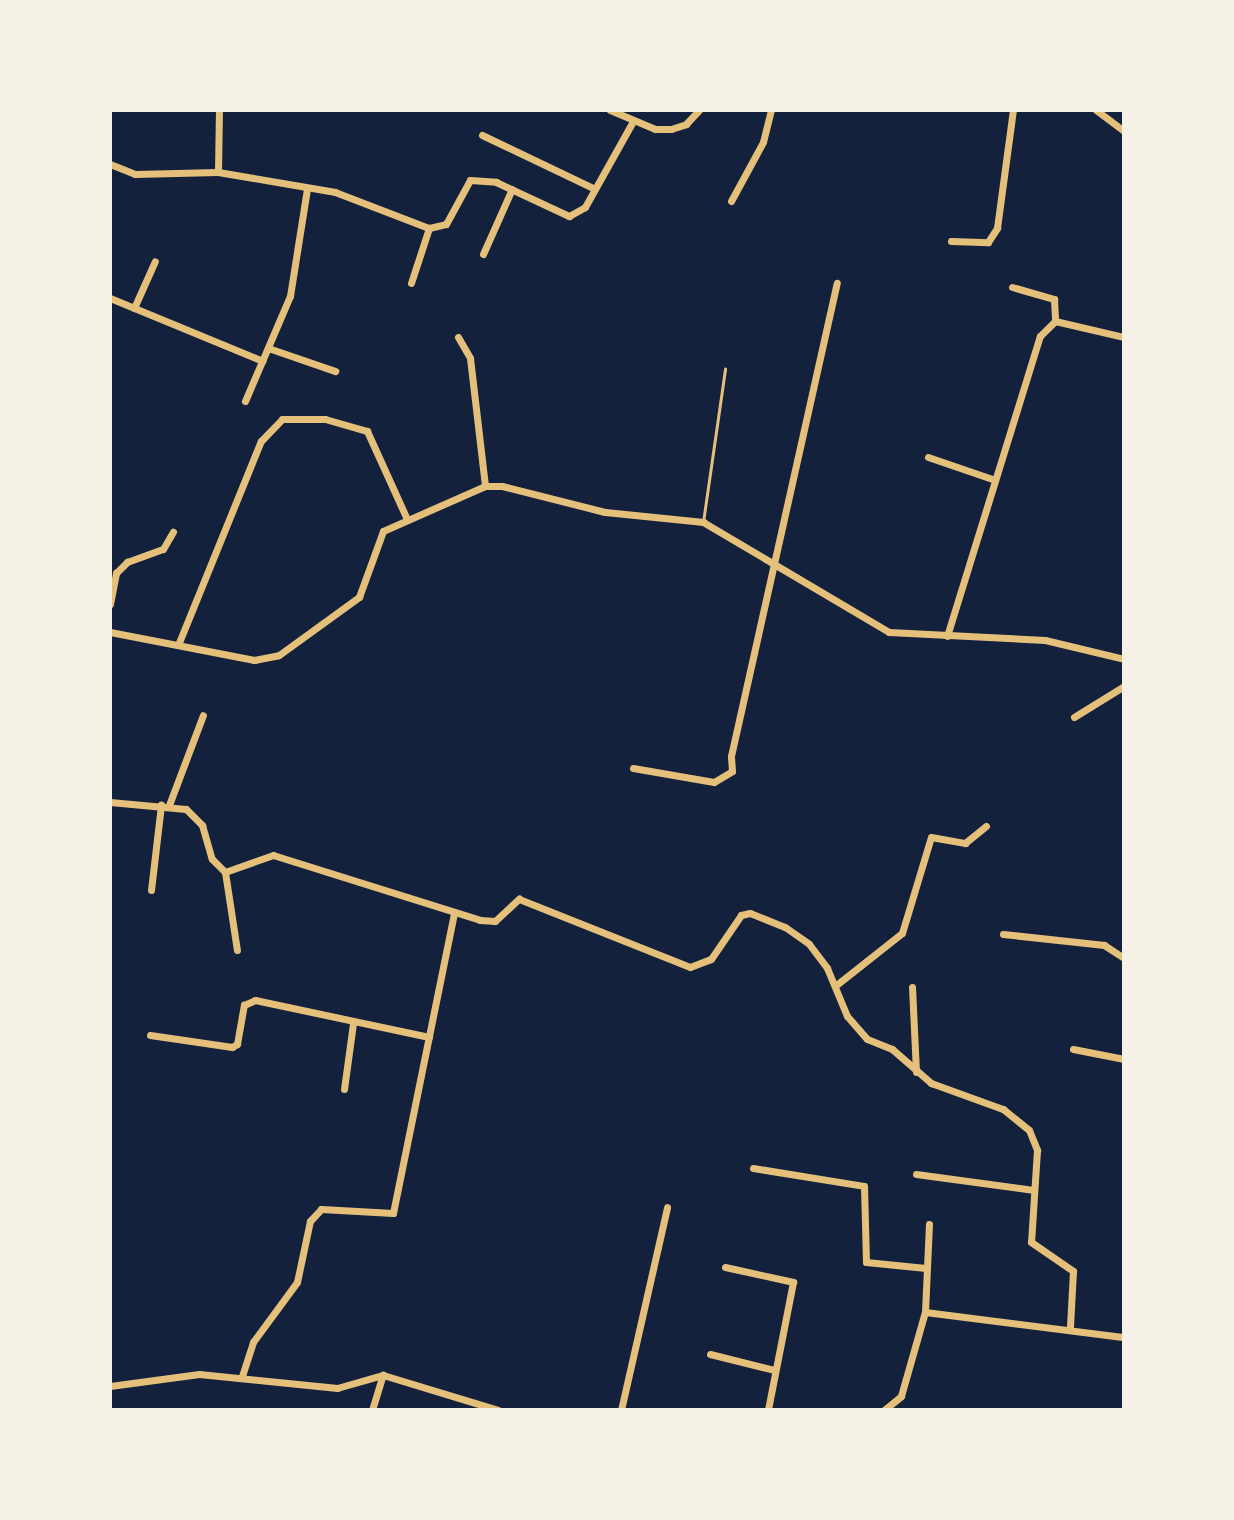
<!DOCTYPE html>
<style>
body{margin:0}
#map{position:relative;width:1234px;height:1520px;overflow:hidden;background:#14213d;font-family:Helvetica,sans-serif}
div>[style]{position:absolute}
.service>*{height:3px;margin:-1.5px;padding:0 1.5px;transform-origin:1.5px;border-radius:1.5px;background:#e5c07b}
.minor>*{height:7px;margin:-3.5px;padding:0 3.5px;transform-origin:3.5px;border-radius:3.5px;background:#e5c07b}
span{translate:-50% -50%;white-space:nowrap;text-align:center;line-height:1.15;-webkit-text-stroke:8px #f6f1e7;paint-order:stroke}
.frame{position:absolute;inset:0;border:112px solid #f6f1e7;pointer-events:none}
</style>
<div id="map">
<div class="service">
<div style="left:703px;top:522px;width:155px;rotate:-81.8deg"></div>
</div>
<div class="minor">
<div style="left:610px;top:110px;width:49px;rotate:22.9deg"></div>
<div style="left:655px;top:129px;width:16px"></div>
<div style="left:671px;top:129px;width:16px;rotate:-18deg"></div>
<div style="left:686px;top:124px;width:19px;rotate:-47deg"></div>
<div style="left:1096px;top:110px;width:35px;rotate:37deg"></div>
<div style="left:482px;top:135px;width:125px;rotate:25.5deg"></div>
<div style="left:110px;top:164px;width:27px;rotate:22deg"></div>
<div style="left:135px;top:174px;width:83px;rotate:-1.4deg"></div>
<div style="left:218px;top:172px;width:119px;rotate:9.7deg"></div>
<div style="left:335px;top:192px;width:101px;rotate:21deg"></div>
<div style="left:429px;top:228px;width:17px;rotate:-13deg"></div>
<div style="left:446px;top:224px;width:50px;rotate:-61.4deg"></div>
<div style="left:470px;top:180px;width:26px;rotate:4deg"></div>
<div style="left:496px;top:182px;width:81px;rotate:25deg"></div>
<div style="left:569px;top:216px;width:18px;rotate:-29deg"></div>
<div style="left:585px;top:207px;width:98px;rotate:-60.8deg"></div>
<div style="left:218px;top:172px;width:62px;rotate:-89.1deg"></div>
<div style="left:731px;top:201px;width:67px;rotate:-61.5deg"></div>
<div style="left:763px;top:142px;width:33px;rotate:-76deg"></div>
<div style="left:951px;top:241px;width:37px;rotate:2deg"></div>
<div style="left:988px;top:242px;width:17px;rotate:-57deg"></div>
<div style="left:997px;top:228px;width:119px;rotate:-82.3deg"></div>
<div style="left:483px;top:254px;width:71px;rotate:-66deg"></div>
<div style="left:411px;top:283px;width:58px;rotate:-71.9deg"></div>
<div style="left:1012px;top:287px;width:44px;rotate:15.9deg"></div>
<div style="left:1054px;top:299px;width:22px;rotate:87deg"></div>
<div style="left:110px;top:298px;width:165px;rotate:22.4deg"></div>
<div style="left:134px;top:308px;width:51px;rotate:-65.9deg"></div>
<div style="left:1055px;top:321px;width:71px;rotate:13.1deg"></div>
<div style="left:458px;top:337px;width:24px;rotate:60deg"></div>
<div style="left:470px;top:358px;width:129px;rotate:83.3deg"></div>
<div style="left:271px;top:349px;width:68px;rotate:19deg"></div>
<div style="left:245px;top:401px;width:114px;rotate:-66.8deg"></div>
<div style="left:290px;top:296px;width:108px;rotate:-81deg"></div>
<div style="left:928px;top:457px;width:71px;rotate:18.9deg"></div>
<div style="left:110px;top:604px;width:32px;rotate:-79deg"></div>
<div style="left:116px;top:573px;width:16px;rotate:-45deg"></div>
<div style="left:127px;top:562px;width:38px;rotate:-20deg"></div>
<div style="left:163px;top:549px;width:20px;rotate:-60deg"></div>
<div style="left:110px;top:632px;width:147px;rotate:11deg"></div>
<div style="left:254px;top:660px;width:25px;rotate:-11deg"></div>
<div style="left:279px;top:655px;width:99px;rotate:-35.9deg"></div>
<div style="left:359px;top:597px;width:70px;rotate:-70deg"></div>
<div style="left:383px;top:531px;width:111px;rotate:-23.8deg"></div>
<div style="left:485px;top:486px;width:17px"></div>
<div style="left:502px;top:486px;width:106px;rotate:14.2deg"></div>
<div style="left:605px;top:512px;width:99px;rotate:5.8deg"></div>
<div style="left:703px;top:522px;width:216px;rotate:30.6deg"></div>
<div style="left:889px;top:632px;width:156px;rotate:2.9deg"></div>
<div style="left:1045px;top:640px;width:81px;rotate:13.5deg"></div>
<div style="left:947px;top:636px;width:314px;rotate:-72.8deg"></div>
<div style="left:1040px;top:336px;width:21px;rotate:-45deg"></div>
<div style="left:178px;top:645px;width:220px;rotate:-67.9deg"></div>
<div style="left:261px;top:441px;width:30px;rotate:-46deg"></div>
<div style="left:282px;top:419px;width:43px"></div>
<div style="left:325px;top:419px;width:44px;rotate:15.9deg"></div>
<div style="left:367px;top:431px;width:97px;rotate:65.6deg"></div>
<div style="left:1074px;top:717px;width:59px;rotate:-31.8deg"></div>
<div style="left:633px;top:768px;width:82px;rotate:9.8deg"></div>
<div style="left:714px;top:782px;width:21px;rotate:-31deg"></div>
<div style="left:732px;top:771px;width:15px;rotate:-94deg"></div>
<div style="left:731px;top:756px;width:485px;rotate:-77.4deg"></div>
<div style="left:110px;top:802px;width:76px;rotate:5.3deg"></div>
<div style="left:186px;top:809px;width:23px;rotate:45deg"></div>
<div style="left:202px;top:825px;width:35px;rotate:74deg"></div>
<div style="left:212px;top:859px;width:18px;rotate:45deg"></div>
<div style="left:225px;top:872px;width:51px;rotate:-19.5deg"></div>
<div style="left:273px;top:855px;width:217px;rotate:17.4deg"></div>
<div style="left:480px;top:920px;width:15px;rotate:4deg"></div>
<div style="left:495px;top:921px;width:33px;rotate:-43deg"></div>
<div style="left:519px;top:899px;width:184px;rotate:21.7deg"></div>
<div style="left:690px;top:967px;width:22px;rotate:-21deg"></div>
<div style="left:711px;top:959px;width:53px;rotate:-55.7deg"></div>
<div style="left:741px;top:915px;width:9px;rotate:-13deg"></div>
<div style="left:750px;top:913px;width:38px;rotate:22deg"></div>
<div style="left:785px;top:927px;width:29px;rotate:35deg"></div>
<div style="left:809px;top:944px;width:30px;rotate:53deg"></div>
<div style="left:827px;top:968px;width:52px;rotate:67.4deg"></div>
<div style="left:847px;top:1016px;width:30px;rotate:49deg"></div>
<div style="left:867px;top:1039px;width:27px;rotate:22deg"></div>
<div style="left:892px;top:1049px;width:52px;rotate:41.1deg"></div>
<div style="left:931px;top:1083px;width:77px;rotate:19.9deg"></div>
<div style="left:1003px;top:1109px;width:33px;rotate:39deg"></div>
<div style="left:1029px;top:1130px;width:22px;rotate:68deg"></div>
<div style="left:1037px;top:1150px;width:92px;rotate:93.7deg"></div>
<div style="left:1031px;top:1242px;width:51px;rotate:34.6deg"></div>
<div style="left:1073px;top:1271px;width:56px;rotate:93.1deg"></div>
<div style="left:169px;top:805px;width:96px;rotate:-69.3deg"></div>
<div style="left:225px;top:872px;width:79px;rotate:81.3deg"></div>
<div style="left:151px;top:890px;width:86px;rotate:-83.3deg"></div>
<div style="left:1003px;top:934px;width:102px;rotate:6.2deg"></div>
<div style="left:1104px;top:945px;width:24px;rotate:33deg"></div>
<div style="left:835px;top:986px;width:85px;rotate:-38.3deg"></div>
<div style="left:902px;top:933px;width:100px;rotate:-73.2deg"></div>
<div style="left:931px;top:837px;width:35px;rotate:10deg"></div>
<div style="left:965px;top:843px;width:27px;rotate:-39deg"></div>
<div style="left:912px;top:987px;width:85px;rotate:87.3deg"></div>
<div style="left:150px;top:1035px;width:83px;rotate:8.3deg"></div>
<div style="left:232px;top:1047px;width:6px;rotate:-31deg"></div>
<div style="left:237px;top:1044px;width:40px;rotate:-80deg"></div>
<div style="left:244px;top:1005px;width:12px;rotate:-24deg"></div>
<div style="left:255px;top:1000px;width:178px;rotate:12deg"></div>
<div style="left:1073px;top:1049px;width:52px;rotate:11.1deg"></div>
<div style="left:344px;top:1089px;width:67px;rotate:-82.2deg"></div>
<div style="left:753px;top:1168px;width:112px;rotate:9.2deg"></div>
<div style="left:864px;top:1186px;width:76px;rotate:88.5deg"></div>
<div style="left:866px;top:1262px;width:60px;rotate:5.7deg"></div>
<div style="left:916px;top:1174px;width:119px;rotate:7.7deg"></div>
<div style="left:725px;top:1267px;width:70px;rotate:12.4deg"></div>
<div style="left:793px;top:1282px;width:130px;rotate:101.1deg"></div>
<div style="left:925px;top:1312px;width:88px;rotate:-87.4deg"></div>
<div style="left:710px;top:1354px;width:66px;rotate:14deg"></div>
<div style="left:242px;top:1376px;width:36px;rotate:-72deg"></div>
<div style="left:253px;top:1342px;width:74px;rotate:-53.7deg"></div>
<div style="left:297px;top:1282px;width:62px;rotate:-78deg"></div>
<div style="left:310px;top:1221px;width:16px;rotate:-47deg"></div>
<div style="left:321px;top:1209px;width:72px;rotate:3.2deg"></div>
<div style="left:393px;top:1213px;width:306px;rotate:-78.5deg"></div>
<div style="left:110px;top:1386px;width:90px;rotate:-7.7deg"></div>
<div style="left:199px;top:1374px;width:139px;rotate:5.8deg"></div>
<div style="left:337px;top:1388px;width:48px;rotate:-15.8deg"></div>
<div style="left:383px;top:1375px;width:120px;rotate:16.9deg"></div>
<div style="left:372px;top:1410px;width:37px;rotate:-73deg"></div>
<div style="left:621px;top:1410px;width:208px;rotate:-77.2deg"></div>
<div style="left:884px;top:1410px;width:22px;rotate:-39deg"></div>
<div style="left:901px;top:1396px;width:87px;rotate:-74.1deg"></div>
<div style="left:925px;top:1312px;width:201px;rotate:7.2deg"></div>
</div>
<div class="frame"></div>
</div>
